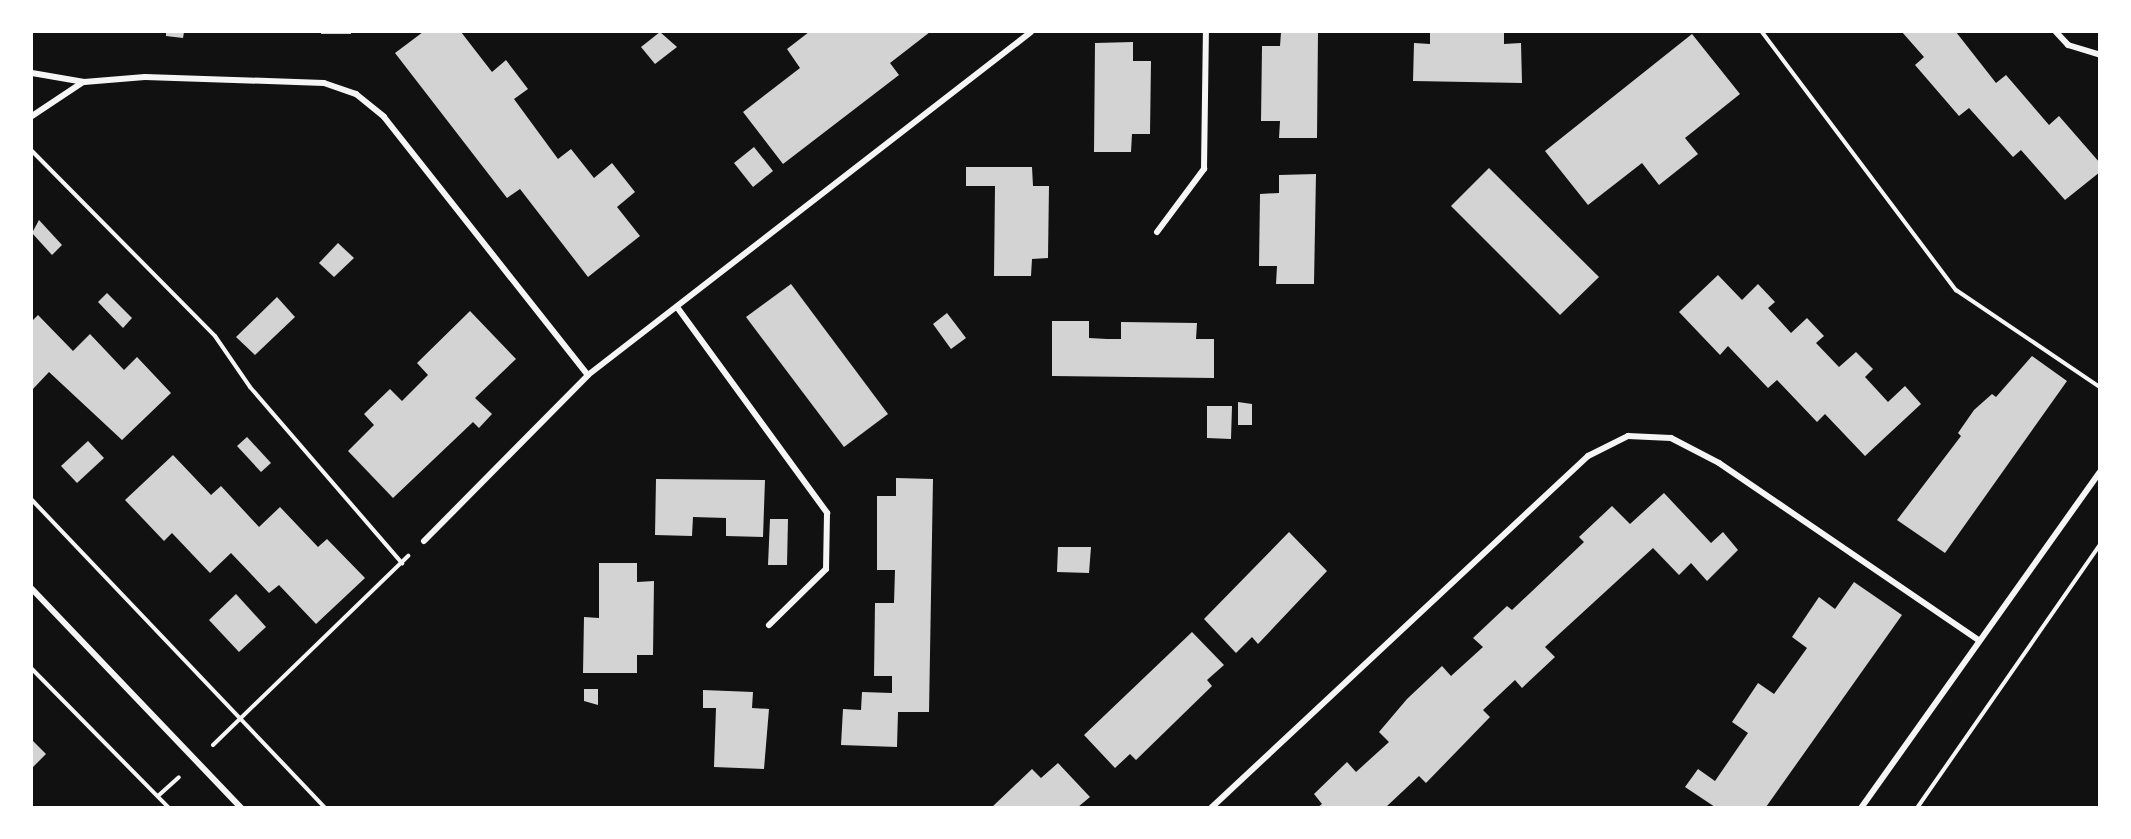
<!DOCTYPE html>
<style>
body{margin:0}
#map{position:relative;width:2131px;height:839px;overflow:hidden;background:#111;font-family:Ubuntu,sans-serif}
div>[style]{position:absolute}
.building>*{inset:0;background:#d3d3d3}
.path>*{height:4px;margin:-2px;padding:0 2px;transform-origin:2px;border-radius:2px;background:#f5f5f5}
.minor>*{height:6px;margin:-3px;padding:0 3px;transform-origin:3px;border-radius:3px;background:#f5f5f5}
span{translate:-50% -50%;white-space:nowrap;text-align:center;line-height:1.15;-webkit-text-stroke:6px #fff;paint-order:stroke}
.frame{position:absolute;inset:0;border:33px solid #fff;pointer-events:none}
</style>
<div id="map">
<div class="building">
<div style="clip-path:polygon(166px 32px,184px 32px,183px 38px,166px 36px)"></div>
<div style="clip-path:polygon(321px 32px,351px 32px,351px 34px,321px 34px)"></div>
<div style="clip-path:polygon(423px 32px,461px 32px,492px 72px,506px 60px,528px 89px,514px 99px,558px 159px,571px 149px,594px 178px,612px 163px,635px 192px,617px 207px,640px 236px,588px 277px,520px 189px,507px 198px,395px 53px)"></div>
<div style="clip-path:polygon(660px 32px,677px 47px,655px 64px,641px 47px)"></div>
<div style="clip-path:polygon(809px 32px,930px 32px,890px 63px,899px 75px,783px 164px,743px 112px,800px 68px,787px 49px)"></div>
<div style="clip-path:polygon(1281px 32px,1318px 32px,1317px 138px,1279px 138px,1280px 121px,1261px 121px,1262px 46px,1280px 46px)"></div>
<div style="clip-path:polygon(1430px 32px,1504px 32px,1504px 44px,1521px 43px,1522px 83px,1413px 81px,1414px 43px,1430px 44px)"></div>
<div style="clip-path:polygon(1902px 32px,1956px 32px,1996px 83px,2006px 75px,2049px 125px,2059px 116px,2100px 163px,2100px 172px,2065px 200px,2021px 150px,2013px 157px,1969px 108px,1959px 116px,1915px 65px,1924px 57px)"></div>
<div style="clip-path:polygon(1692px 34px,1740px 94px,1685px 138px,1698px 154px,1659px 185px,1642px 163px,1588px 205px,1545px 151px)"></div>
<div style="clip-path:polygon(1133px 42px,1133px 61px,1151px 61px,1150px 134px,1132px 134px,1131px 152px,1094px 152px,1095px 43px)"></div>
<div style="clip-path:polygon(754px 147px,773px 171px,753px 187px,734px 163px)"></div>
<div style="clip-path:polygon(966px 167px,1032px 167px,1033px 186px,1049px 186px,1048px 258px,1032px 259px,1031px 276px,994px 276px,995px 186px,966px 186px)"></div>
<div style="clip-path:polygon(1489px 168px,1599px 277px,1560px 315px,1451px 206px)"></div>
<div style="clip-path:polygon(1316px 174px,1314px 284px,1276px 284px,1277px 266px,1259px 266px,1260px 194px,1279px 193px,1279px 175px)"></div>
<div style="clip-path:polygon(39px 220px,62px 245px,52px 255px,32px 233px)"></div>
<div style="clip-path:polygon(338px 243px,354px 258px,334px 277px,319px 263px)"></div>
<div style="clip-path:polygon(1718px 275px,1742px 300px,1758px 284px,1775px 302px,1768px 308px,1791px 333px,1807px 318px,1824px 336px,1816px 343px,1839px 367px,1856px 352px,1873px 369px,1865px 377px,1888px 402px,1905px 386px,1921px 404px,1865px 456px,1825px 414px,1817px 422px,1777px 380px,1768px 388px,1728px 346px,1720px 355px,1679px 312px)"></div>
<div style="clip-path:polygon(791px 284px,888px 414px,844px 447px,746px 317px)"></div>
<div style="clip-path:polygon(107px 293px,132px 318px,123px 328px,98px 302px)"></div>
<div style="clip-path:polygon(277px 297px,295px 317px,255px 355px,236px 337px)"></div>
<div style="clip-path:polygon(470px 311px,516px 359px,475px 398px,492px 414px,479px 428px,473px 422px,393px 498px,348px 451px,374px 425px,364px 414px,390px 389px,402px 401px,428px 375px,417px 363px)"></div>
<div style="clip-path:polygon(947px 313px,966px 338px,951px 349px,933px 324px)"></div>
<div style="clip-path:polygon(38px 315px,73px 351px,90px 334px,124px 370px,137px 357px,171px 393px,122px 440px,49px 372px,32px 390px,32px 321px)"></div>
<div style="clip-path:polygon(1052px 321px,1089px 321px,1089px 338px,1107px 339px,1121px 339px,1121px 322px,1197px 323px,1196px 339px,1214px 339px,1214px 378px,1052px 376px)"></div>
<div style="clip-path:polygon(2032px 356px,2067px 381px,1945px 553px,1897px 520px,1961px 436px,1958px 433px,1974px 410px,1992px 394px,1996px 397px)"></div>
<div style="clip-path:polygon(1238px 402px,1252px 404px,1252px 425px,1238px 425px)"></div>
<div style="clip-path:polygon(1207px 406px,1232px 406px,1231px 439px,1207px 438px)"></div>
<div style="clip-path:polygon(247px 437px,271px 463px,261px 472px,237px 446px)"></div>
<div style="clip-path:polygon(88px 441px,104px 458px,77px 483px,61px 466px)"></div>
<div style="clip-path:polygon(173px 455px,211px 495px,221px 486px,259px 527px,280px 507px,318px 547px,327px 539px,365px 578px,316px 624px,279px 585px,269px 593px,231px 553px,210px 573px,172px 533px,164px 541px,125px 500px)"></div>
<div style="clip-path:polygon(896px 478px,933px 479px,929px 712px,898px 712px,897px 747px,841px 745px,843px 709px,861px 710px,862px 692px,892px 693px,892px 676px,874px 676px,875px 603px,894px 603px,895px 570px,877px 570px,877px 496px,896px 496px)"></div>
<div style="clip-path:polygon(656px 479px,765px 480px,763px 537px,726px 536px,726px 518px,693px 517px,692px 536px,655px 535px)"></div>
<div style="clip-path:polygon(1664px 493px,1711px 543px,1723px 532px,1738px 550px,1707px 581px,1691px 563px,1679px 575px,1653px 548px,1545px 647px,1555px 657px,1522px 688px,1515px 680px,1483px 710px,1490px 717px,1426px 783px,1419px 776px,1386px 807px,1318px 807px,1322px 804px,1314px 794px,1347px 762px,1356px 772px,1389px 742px,1379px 732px,1407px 699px,1442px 666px,1451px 676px,1483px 647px,1473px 638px,1507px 606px,1512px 610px,1584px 542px,1579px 537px,1612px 506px,1630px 524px)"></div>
<div style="clip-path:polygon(770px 519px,788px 519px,787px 565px,768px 565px)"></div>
<div style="clip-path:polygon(1289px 532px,1327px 571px,1258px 644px,1252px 637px,1236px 653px,1204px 619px)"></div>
<div style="clip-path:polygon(1058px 547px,1091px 547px,1089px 573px,1057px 572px)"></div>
<div style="clip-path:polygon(599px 563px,637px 563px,637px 582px,654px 581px,653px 655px,637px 655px,637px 673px,583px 673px,584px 617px,599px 618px)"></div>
<div style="clip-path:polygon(1854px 582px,1902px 615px,1766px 807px,1715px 807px,1685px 787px,1698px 769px,1715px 781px,1748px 733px,1732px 722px,1758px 683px,1774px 694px,1807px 648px,1792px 637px,1819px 597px,1835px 609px)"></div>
<div style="clip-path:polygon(236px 594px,266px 627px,239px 652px,209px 620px)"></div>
<div style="clip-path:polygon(1192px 632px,1224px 665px,1207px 680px,1212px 686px,1136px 760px,1130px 754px,1115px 768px,1084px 735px)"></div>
<div style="clip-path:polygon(584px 689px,598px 689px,598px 705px,584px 701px)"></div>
<div style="clip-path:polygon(703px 690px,753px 692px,752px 708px,769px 709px,764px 769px,714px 767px,716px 708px,703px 708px)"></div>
<div style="clip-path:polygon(32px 740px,46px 754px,32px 768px)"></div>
<div style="clip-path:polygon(1058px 763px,1090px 797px,1078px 807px,992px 807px,1032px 769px,1041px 778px)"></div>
</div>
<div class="path">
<div style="left:1762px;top:32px;width:323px;rotate:53.1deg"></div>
<div style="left:1956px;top:290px;width:174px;rotate:34deg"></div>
<div style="left:32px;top:151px;width:260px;rotate:45.3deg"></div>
<div style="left:215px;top:336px;width:62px;rotate:55.5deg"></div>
<div style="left:250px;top:387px;width:233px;rotate:49.2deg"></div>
<div style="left:32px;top:500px;width:425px;rotate:46.4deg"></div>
<div style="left:32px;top:669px;width:195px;rotate:45.4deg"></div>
<div style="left:213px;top:745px;width:272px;rotate:-44.1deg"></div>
<div style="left:158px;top:796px;width:28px;rotate:-42deg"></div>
<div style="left:1917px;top:808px;width:320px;rotate:-55.2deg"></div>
</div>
<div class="minor">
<div style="left:2056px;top:32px;width:18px;rotate:47deg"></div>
<div style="left:2068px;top:45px;width:34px;rotate:17deg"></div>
<div style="left:32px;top:73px;width:53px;rotate:9.8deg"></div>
<div style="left:84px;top:82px;width:61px;rotate:-4.7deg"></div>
<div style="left:145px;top:77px;width:179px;rotate:1.9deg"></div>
<div style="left:324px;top:83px;width:34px;rotate:19deg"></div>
<div style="left:356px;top:94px;width:36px;rotate:39deg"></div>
<div style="left:384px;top:117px;width:329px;rotate:51.7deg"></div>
<div style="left:32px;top:116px;width:61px;rotate:-33.7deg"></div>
<div style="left:1157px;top:232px;width:79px;rotate:-53.3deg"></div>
<div style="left:1204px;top:169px;width:137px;rotate:-89.2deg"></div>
<div style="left:677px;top:307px;width:255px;rotate:53.9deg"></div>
<div style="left:827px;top:513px;width:56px;rotate:91deg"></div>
<div style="left:826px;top:569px;width:80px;rotate:135.5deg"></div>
<div style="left:424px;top:541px;width:233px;rotate:-45.3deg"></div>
<div style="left:588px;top:375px;width:560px;rotate:-37.75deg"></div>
<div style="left:32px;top:589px;width:303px;rotate:46.3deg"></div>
<div style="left:1211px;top:808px;width:516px;rotate:-43.04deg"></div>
<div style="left:1588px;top:456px;width:45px;rotate:-26.6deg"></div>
<div style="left:1628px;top:436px;width:43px;rotate:2.7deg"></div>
<div style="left:1671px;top:438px;width:54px;rotate:27.5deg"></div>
<div style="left:1719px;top:463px;width:314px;rotate:34.3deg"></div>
<div style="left:1861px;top:808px;width:412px;rotate:-54.6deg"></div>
</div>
<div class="frame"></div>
</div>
